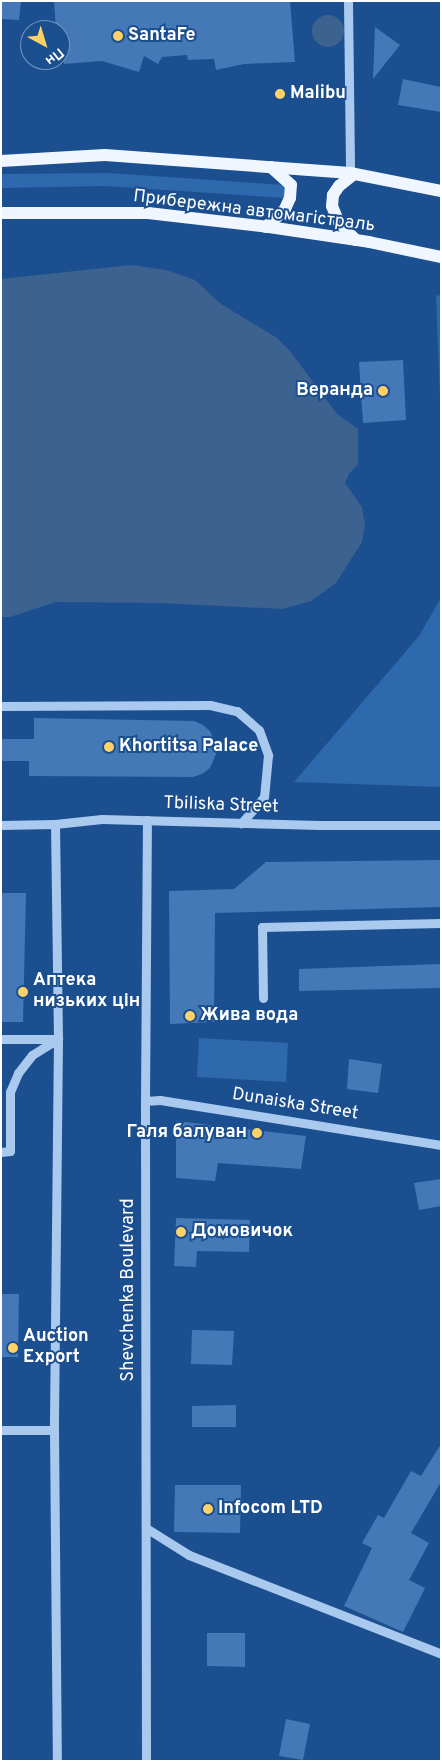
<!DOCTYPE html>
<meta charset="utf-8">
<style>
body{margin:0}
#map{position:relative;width:442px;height:1762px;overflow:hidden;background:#1b4f8f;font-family:Overpass,sans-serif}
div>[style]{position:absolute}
.green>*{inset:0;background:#2e69ad}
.water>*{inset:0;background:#3c6290}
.round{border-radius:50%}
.building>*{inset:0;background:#4478b7}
.minor>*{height:9px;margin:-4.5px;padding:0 4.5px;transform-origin:4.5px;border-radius:4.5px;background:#a9c9ee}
.major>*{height:12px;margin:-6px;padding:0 6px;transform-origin:6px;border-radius:6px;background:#f0f6ff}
.dots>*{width:14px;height:14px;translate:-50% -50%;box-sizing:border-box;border:2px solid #1b4f8f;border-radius:50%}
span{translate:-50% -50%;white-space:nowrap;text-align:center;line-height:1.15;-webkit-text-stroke:4px #1b4f8f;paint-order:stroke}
.poi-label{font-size:18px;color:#fff;font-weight:700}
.left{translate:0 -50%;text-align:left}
.right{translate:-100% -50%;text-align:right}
.street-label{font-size:18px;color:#fff}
.frame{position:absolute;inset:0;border:2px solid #fff;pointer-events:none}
.north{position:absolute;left:20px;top:20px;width:50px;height:50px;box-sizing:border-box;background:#1b4f8f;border:1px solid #7695bc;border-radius:50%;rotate:141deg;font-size:14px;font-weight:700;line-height:20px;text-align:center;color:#fff}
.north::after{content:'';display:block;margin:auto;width:18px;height:22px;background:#ffd166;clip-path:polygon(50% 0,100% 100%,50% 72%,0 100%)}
</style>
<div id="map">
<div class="green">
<div style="clip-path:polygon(108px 173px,285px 185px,285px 198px,104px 186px,1px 188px,1px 174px)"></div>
<div style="clip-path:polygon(436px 295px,441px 296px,441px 426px)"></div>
<div style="clip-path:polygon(441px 598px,441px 787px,294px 782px,419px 636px)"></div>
<div style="clip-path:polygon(199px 1038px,288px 1043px,286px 1082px,197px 1077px)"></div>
</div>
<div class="water">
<div class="round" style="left:312px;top:15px;width:32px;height:32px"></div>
<div style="clip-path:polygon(131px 265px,166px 270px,195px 280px,221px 304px,277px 338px,290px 351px,337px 414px,358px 429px,358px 464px,349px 474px,345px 483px,362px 507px,365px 525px,362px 542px,336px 583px,311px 601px,283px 609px,159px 603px,56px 602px,10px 617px,1px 617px,1px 279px)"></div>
</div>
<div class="building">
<div style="clip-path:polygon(1px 1px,21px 1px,19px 20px,1px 19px)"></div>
<div style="clip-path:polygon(54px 1px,290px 1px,295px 62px,244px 64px,216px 70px,214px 59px,188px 60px,187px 55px,162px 57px,158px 64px,144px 56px,139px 72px,102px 61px,64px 64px,62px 40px,60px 41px,60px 30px,56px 30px)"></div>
<div style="clip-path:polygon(375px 27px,400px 45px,373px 79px)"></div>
<div style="clip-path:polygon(403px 79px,441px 87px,441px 112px,398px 105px)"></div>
<div style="clip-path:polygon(403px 360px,406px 420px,363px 423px,359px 362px)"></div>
<div style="clip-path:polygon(34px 718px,194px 721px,203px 725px,210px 731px,216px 745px,216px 754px,210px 768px,202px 774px,193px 777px,29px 776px,29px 761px,1px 761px,1px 739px,34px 739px)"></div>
<div style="clip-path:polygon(441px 860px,441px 907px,215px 913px,214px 1022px,170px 1024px,169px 891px,234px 889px,266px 862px)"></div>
<div style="clip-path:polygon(1px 893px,26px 893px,23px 1022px,1px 1022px)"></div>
<div style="clip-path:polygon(441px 964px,441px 988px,299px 991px,299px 969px)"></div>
<div style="clip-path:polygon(349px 1059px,382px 1064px,378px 1093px,347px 1089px)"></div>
<div style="clip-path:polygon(176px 1121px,306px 1136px,301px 1169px,218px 1163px,215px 1181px,176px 1178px)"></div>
<div style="clip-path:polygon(441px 1179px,441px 1206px,419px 1210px,414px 1183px)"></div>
<div style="clip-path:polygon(176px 1218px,250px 1220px,249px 1252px,197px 1251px,196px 1267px,174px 1266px)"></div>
<div style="clip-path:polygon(1px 1294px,19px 1294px,18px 1357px,1px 1357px)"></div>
<div style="clip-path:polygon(192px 1330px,234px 1331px,232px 1365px,191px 1364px)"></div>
<div style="clip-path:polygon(236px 1405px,236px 1427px,192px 1427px,192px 1406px)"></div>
<div style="clip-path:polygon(441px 1444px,441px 1482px,411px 1533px,429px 1543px,409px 1580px,425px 1588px,403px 1632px,344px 1606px,372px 1548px,362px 1543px,378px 1515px,384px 1518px,411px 1471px,421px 1476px)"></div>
<div style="clip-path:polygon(175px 1485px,241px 1485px,240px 1533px,174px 1532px)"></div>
<div style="clip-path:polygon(207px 1633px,245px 1633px,245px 1667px,207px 1666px)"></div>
<div style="clip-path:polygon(286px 1719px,310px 1724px,303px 1760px,279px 1756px)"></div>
</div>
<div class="minor">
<div style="left:348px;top:1px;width:172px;rotate:89.3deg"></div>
<div style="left:1px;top:706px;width:209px;rotate:-0.3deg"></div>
<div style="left:210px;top:705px;width:28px;rotate:13deg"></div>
<div style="left:237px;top:711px;width:29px;rotate:41deg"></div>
<div style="left:259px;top:730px;width:27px;rotate:70deg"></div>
<div style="left:268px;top:755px;width:42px;rotate:95.4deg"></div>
<div style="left:264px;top:797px;width:35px;rotate:131deg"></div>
<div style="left:55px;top:824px;width:215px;rotate:89.2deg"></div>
<div style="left:58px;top:1039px;width:391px;rotate:90.6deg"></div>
<div style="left:54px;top:1430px;width:331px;rotate:89.5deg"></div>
<div style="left:1px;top:825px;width:54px;rotate:-1.1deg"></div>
<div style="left:55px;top:824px;width:47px;rotate:-6.1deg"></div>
<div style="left:102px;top:819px;width:217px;rotate:1.6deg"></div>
<div style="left:319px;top:825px;width:122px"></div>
<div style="left:263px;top:998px;width:71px;rotate:-90.8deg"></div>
<div style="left:262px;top:927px;width:179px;rotate:-1.3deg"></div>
<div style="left:1px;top:1039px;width:57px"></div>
<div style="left:145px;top:1101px;width:15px;rotate:-4deg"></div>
<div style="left:160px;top:1100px;width:285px;rotate:9.1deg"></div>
<div style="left:1px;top:1152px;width:9px;rotate:-6deg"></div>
<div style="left:10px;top:1151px;width:59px;rotate:-90deg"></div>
<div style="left:10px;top:1092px;width:21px;rotate:-67deg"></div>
<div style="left:18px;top:1073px;width:23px;rotate:-52deg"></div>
<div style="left:32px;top:1055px;width:31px;rotate:-32deg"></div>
<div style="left:1px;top:1430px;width:53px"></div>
<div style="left:146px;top:1528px;width:51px;rotate:32.1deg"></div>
<div style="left:189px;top:1555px;width:271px;rotate:21.4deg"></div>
<div style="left:146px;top:1761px;width:660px;rotate:-90.09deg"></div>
<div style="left:145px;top:1101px;width:281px;rotate:-89.6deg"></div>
</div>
<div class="major">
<div style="left:1px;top:161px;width:104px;rotate:-3.3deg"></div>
<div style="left:105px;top:155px;width:246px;rotate:4.2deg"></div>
<div style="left:350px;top:173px;width:93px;rotate:11.2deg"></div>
<div style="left:354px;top:174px;width:19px;rotate:141deg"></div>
<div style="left:339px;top:186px;width:11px;rotate:124deg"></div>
<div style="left:333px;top:195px;width:11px;rotate:95deg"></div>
<div style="left:332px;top:206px;width:16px;rotate:68deg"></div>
<div style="left:338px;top:221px;width:26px;rotate:47deg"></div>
<div style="left:1px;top:213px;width:147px"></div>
<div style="left:148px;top:213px;width:122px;rotate:6.6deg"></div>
<div style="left:269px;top:227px;width:101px;rotate:8.5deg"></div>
<div style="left:369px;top:242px;width:74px;rotate:11.8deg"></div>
<div style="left:266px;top:227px;width:26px;rotate:-43deg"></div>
<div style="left:285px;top:209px;width:12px;rotate:-66deg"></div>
<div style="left:290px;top:198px;width:13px;rotate:-86deg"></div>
<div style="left:291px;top:185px;width:27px;rotate:-138deg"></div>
</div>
<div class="dots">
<div style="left:118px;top:36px;background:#ffd166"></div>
<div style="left:280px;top:94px;background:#ffd166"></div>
<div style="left:383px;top:391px;background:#ffd166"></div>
<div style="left:109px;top:747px;background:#ffd166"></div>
<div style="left:23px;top:992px;background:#ffd166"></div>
<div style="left:190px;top:1016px;background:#ffd166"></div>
<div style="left:257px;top:1133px;background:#ffd166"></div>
<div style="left:181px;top:1232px;background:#ffd166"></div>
<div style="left:13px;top:1348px;background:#ffd166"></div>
<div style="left:208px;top:1509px;background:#ffd166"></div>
</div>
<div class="poi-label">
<span class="left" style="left:128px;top:36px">SantaFe</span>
<span class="left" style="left:290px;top:94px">Malibu</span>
<span class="right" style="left:373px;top:391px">Веранда</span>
<span class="left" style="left:119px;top:747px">Khortitsa Palace</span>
<span class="left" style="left:33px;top:992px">Аптека<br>низьких цін</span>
<span class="left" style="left:200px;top:1016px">Жива вода</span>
<span class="right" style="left:247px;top:1133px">Галя балуван</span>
<span class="left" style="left:191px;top:1232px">Домовичок</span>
<span class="left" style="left:23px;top:1348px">Auction<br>Export</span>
<span class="left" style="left:218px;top:1509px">Infocom LTD</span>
</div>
<div class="street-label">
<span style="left:254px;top:212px;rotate:7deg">Прибережна автомагістраль</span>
<span style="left:221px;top:806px;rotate:2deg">Tbiliska Street</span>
<span style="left:295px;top:1105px;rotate:9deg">Dunaiska Street</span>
<span style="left:129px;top:1290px;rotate:-90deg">Shevchenka Boulevard</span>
</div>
<div class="frame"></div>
<div class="north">Пн</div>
</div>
